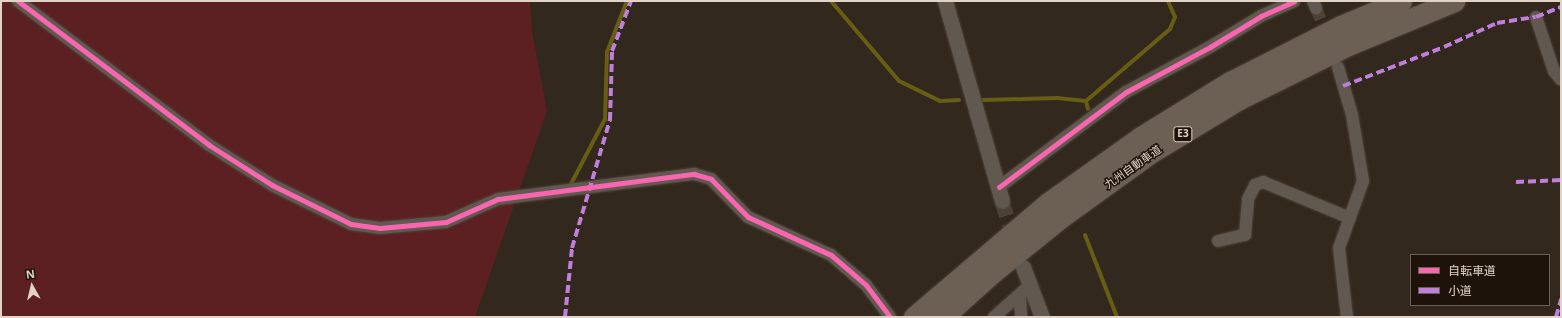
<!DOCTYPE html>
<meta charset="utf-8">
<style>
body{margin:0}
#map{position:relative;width:1562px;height:318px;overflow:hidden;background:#33281d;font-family:"Noto Sans","Noto Sans JP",sans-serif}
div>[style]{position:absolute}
.green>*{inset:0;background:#5c2022}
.stream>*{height:4px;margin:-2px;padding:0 2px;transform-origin:2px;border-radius:2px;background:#665e14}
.minor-tunnel>*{height:12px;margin-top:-6px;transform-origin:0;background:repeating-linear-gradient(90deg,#4d4236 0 12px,transparent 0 18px)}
.tertiary-tunnel>*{height:15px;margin-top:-7.5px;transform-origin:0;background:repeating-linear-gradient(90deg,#4d4236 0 15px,transparent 0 23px)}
.roads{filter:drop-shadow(0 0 1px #4e433b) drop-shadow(0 0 1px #4e433b)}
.minor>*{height:12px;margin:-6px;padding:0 6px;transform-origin:6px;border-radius:6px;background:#61584f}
.tertiary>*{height:15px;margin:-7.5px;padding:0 7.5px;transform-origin:7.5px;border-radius:7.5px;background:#61584f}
.motorway>*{height:21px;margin:-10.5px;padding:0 10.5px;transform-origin:10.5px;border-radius:10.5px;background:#6b6053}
.quiet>*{height:4px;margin-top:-2px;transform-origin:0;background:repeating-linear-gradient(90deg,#c07fdc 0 8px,transparent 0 12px)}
.cycleway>*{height:5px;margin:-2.5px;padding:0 2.5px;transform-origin:2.5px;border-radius:2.5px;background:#f766af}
span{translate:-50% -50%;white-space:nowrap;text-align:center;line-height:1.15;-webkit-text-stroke:3px #1d130a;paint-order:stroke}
.shield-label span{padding:1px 3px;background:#1d130a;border:1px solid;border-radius:3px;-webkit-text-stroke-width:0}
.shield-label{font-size:10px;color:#e2d3c7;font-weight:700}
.street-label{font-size:11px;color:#e2d3c7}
.frame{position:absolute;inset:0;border:2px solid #e2d3c7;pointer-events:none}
.legend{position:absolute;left:1410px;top:254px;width:140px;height:52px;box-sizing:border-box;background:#1d130a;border:1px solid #6c6056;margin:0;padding:5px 7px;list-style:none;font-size:12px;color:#e2d3c7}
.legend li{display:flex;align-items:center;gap:8px;height:20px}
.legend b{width:20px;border:1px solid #6c6056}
.north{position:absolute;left:12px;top:266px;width:40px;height:40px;-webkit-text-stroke:3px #1d130a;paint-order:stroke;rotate:352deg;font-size:11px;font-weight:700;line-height:16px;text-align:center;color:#e2d3c7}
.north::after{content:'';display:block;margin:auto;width:14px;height:18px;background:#e2d3c7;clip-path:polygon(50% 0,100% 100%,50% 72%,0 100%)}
</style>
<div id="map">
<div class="green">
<div style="clip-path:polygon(1px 1px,530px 1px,532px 31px,547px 111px,475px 317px,1px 317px)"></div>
</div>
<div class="stream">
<div style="left:831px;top:1px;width:105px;rotate:49.6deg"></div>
<div style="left:899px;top:81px;width:46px;rotate:26deg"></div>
<div style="left:940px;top:101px;width:19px;rotate:-3deg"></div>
<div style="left:983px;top:100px;width:74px;rotate:-1.5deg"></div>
<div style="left:1057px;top:98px;width:29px;rotate:6deg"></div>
<div style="left:1086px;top:101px;width:111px;rotate:-40.6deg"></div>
<div style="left:1170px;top:29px;width:13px;rotate:-67deg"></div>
<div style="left:1175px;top:17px;width:17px;rotate:-114deg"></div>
<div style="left:1086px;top:101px;width:8px;rotate:76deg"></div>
<div style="left:571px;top:184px;width:73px;rotate:-62.4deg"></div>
<div style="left:605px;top:119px;width:67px;rotate:-88.3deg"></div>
<div style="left:607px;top:52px;width:55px;rotate:-68.6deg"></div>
<div style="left:1085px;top:235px;width:88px;rotate:68.7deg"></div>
</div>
<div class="minor-tunnel">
<div style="left:1316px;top:8px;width:32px;rotate:68deg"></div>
</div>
<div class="tertiary-tunnel">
<div style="left:1002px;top:201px;width:43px;rotate:72.4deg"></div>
</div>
<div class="roads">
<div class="minor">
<div style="left:18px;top:1px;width:239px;rotate:37deg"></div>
<div style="left:209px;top:145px;width:75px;rotate:32.4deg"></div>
<div style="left:272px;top:185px;width:88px;rotate:26.3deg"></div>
<div style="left:351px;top:224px;width:29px;rotate:8deg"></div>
<div style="left:380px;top:228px;width:66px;rotate:-5.2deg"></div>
<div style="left:446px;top:222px;width:57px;rotate:-23.9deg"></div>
<div style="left:498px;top:199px;width:198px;rotate:-7.3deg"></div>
<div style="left:694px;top:174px;width:18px;rotate:16deg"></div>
<div style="left:711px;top:179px;width:53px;rotate:45.8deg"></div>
<div style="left:748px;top:217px;width:91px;rotate:24.6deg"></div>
<div style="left:831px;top:255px;width:46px;rotate:40.6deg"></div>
<div style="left:866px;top:285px;width:40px;rotate:53deg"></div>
<div style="left:1313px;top:1px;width:8px;rotate:67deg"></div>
<div style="left:1536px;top:17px;width:57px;rotate:71.6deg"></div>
<div style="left:1554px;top:71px;width:11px;rotate:52deg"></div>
<div style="left:1338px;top:67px;width:50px;rotate:73.7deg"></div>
<div style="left:1352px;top:115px;width:67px;rotate:80.5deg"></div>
<div style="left:1363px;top:181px;width:71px;rotate:109.7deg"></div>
<div style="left:1339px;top:248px;width:69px;rotate:83.4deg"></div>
<div style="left:999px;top:187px;width:159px;rotate:-36.8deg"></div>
<div style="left:1126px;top:92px;width:95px;rotate:-28.2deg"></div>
<div style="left:1210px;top:47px;width:60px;rotate:-31.3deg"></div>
<div style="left:1261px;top:16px;width:36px;rotate:-24deg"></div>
<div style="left:1218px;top:241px;width:28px;rotate:-13deg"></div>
<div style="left:1245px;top:235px;width:36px;rotate:-85deg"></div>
<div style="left:1248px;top:199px;width:16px;rotate:-63deg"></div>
<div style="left:1255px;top:185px;width:9px;rotate:-21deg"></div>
<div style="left:1263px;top:182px;width:94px;rotate:22.5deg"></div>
<div style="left:1020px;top:295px;width:22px;rotate:87deg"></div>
<div style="left:994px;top:317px;width:47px;rotate:-41.5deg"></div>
</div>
<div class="tertiary">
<div style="left:945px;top:1px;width:208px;rotate:74.1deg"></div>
<div style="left:1023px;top:267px;width:53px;rotate:69.2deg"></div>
</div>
<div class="motorway">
<div style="left:914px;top:317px;width:176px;rotate:-40.4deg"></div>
<div style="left:1048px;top:203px;width:114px;rotate:-35.4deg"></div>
<div style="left:1141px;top:137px;width:105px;rotate:-31.7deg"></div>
<div style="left:1230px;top:82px;width:124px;rotate:-26.8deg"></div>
<div style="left:1341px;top:26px;width:65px;rotate:-22.6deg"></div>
<div style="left:943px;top:317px;width:67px;rotate:-42deg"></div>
<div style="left:993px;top:272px;width:86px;rotate:-38.9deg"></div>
<div style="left:1060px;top:218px;width:111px;rotate:-35.8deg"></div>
<div style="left:1150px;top:153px;width:104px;rotate:-31.2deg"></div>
<div style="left:1239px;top:99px;width:122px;rotate:-26.4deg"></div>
<div style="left:1348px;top:45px;width:115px;rotate:-22.5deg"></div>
</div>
</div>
<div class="quiet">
<div style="left:1343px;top:86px;width:108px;rotate:-21.1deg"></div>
<div style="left:1444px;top:47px;width:58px;rotate:-24.4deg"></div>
<div style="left:1497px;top:23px;width:39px;rotate:-9deg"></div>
<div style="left:1536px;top:17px;width:27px;rotate:-22deg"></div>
<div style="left:1516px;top:182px;width:45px;rotate:-2.5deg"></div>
<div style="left:565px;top:317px;width:69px;rotate:-84.2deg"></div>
<div style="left:572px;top:248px;width:134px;rotate:-73.5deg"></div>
<div style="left:610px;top:120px;width:69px;rotate:-88.3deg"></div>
<div style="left:612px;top:51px;width:53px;rotate:-69.2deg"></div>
<div style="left:1556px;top:317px;width:19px;rotate:-74deg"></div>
</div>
<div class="cycleway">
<div style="left:18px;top:1px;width:239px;rotate:37deg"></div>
<div style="left:209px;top:145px;width:75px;rotate:32.4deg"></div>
<div style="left:272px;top:185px;width:88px;rotate:26.3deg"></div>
<div style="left:351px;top:224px;width:29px;rotate:8deg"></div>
<div style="left:380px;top:228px;width:66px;rotate:-5.2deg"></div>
<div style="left:446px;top:222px;width:57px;rotate:-23.9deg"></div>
<div style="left:498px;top:199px;width:198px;rotate:-7.3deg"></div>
<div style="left:694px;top:174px;width:18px;rotate:16deg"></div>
<div style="left:711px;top:179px;width:53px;rotate:45.8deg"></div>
<div style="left:748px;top:217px;width:91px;rotate:24.6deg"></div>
<div style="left:831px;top:255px;width:46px;rotate:40.6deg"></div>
<div style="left:866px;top:285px;width:40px;rotate:53deg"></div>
<div style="left:999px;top:187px;width:159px;rotate:-36.8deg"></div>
<div style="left:1126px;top:92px;width:95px;rotate:-28.2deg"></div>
<div style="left:1210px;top:47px;width:60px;rotate:-31.3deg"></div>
<div style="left:1261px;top:16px;width:36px;rotate:-24deg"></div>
</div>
<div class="shield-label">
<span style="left:1183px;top:134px">E3</span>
</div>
<div class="street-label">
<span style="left:1133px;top:167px;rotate:-35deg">九州自動車道</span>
</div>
<div class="frame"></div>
<ul class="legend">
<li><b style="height:5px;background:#f766af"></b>自転車道</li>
<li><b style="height:5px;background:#c07fdc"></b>小道</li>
</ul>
<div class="north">N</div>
</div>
